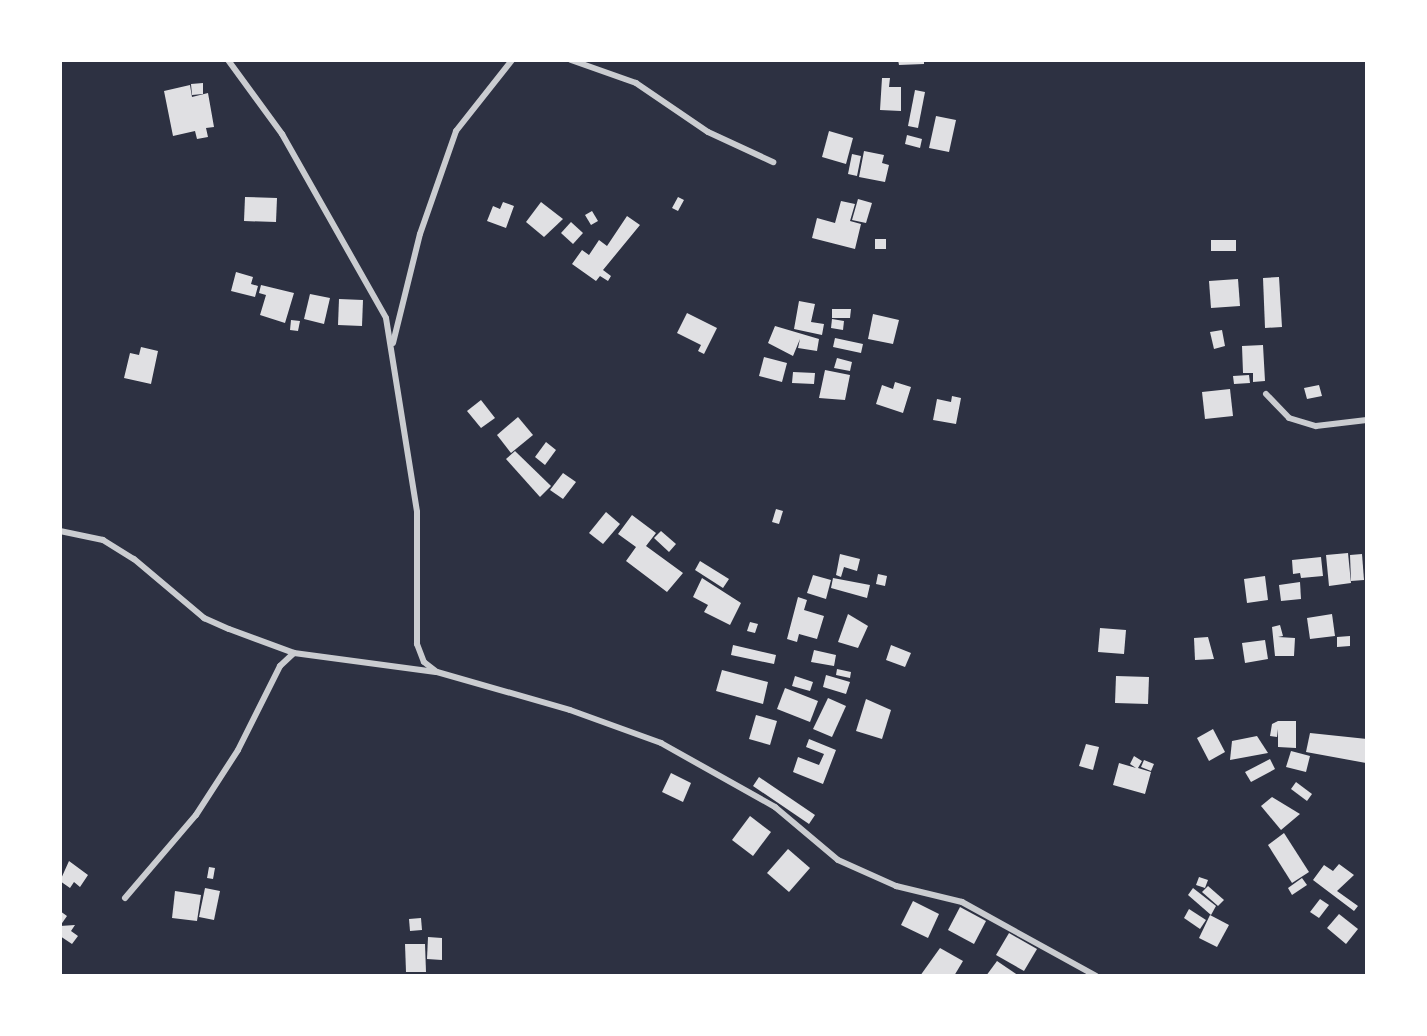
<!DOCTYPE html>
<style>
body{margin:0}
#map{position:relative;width:1427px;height:1036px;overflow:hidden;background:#2d3142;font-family:Lora,serif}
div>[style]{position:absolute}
.building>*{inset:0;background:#e0e0e3}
.minor>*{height:6px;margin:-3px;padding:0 3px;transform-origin:3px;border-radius:3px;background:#caccd0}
span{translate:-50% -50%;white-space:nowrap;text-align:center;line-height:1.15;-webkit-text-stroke:7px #fff;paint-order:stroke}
.frame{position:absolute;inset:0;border:62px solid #fff;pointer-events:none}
</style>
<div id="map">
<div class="building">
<div style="clip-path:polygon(898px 60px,924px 60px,924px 64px,899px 65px)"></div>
<div style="clip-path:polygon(882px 78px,890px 78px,889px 87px,901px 87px,901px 111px,880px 110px)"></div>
<div style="clip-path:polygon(203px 83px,203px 94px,192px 95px,191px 84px)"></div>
<div style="clip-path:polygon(190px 85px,192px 97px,208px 93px,214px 127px,206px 128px,208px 137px,197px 139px,195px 131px,173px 136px,164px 91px)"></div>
<div style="clip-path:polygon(915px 90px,925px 92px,918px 128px,908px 126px)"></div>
<div style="clip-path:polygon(936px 116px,956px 120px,949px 152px,929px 148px)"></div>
<div style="clip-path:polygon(829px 131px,853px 138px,846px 164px,822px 157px)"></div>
<div style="clip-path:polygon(907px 135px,922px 139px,920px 148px,905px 144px)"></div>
<div style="clip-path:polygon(864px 151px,884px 155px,882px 163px,889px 165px,885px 182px,859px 177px)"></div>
<div style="clip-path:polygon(852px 154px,861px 156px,857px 176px,848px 174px)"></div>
<div style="clip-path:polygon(245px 197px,277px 198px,276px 222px,244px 221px)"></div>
<div style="clip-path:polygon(678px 197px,684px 200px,678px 211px,672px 208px)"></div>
<div style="clip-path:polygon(858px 199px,872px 203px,866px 223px,852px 220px)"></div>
<div style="clip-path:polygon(841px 201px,855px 204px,850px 221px,861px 224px,855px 249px,812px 238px,817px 218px,835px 223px)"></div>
<div style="clip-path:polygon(503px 202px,514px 206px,506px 228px,487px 221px,493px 206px,500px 209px)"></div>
<div style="clip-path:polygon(541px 202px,563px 219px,544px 237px,526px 222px)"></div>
<div style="clip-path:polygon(592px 211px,598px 221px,591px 225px,585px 215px)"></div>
<div style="clip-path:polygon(627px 216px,640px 225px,603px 270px,611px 276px,608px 281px,600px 276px,596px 281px,572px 264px,582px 250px,589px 255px,599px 240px,607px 246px)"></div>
<div style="clip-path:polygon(571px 222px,583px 233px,573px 244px,561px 233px)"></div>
<div style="clip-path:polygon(875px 239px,886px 239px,886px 249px,875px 249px)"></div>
<div style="clip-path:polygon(1211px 240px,1236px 240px,1236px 251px,1211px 251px)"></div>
<div style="clip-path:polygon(236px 272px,253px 277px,251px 284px,258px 286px,255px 297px,231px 291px)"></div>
<div style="clip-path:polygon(1279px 277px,1282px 327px,1265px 328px,1263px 278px)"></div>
<div style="clip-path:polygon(1238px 279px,1240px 306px,1211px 308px,1209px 281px)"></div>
<div style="clip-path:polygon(261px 285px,294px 293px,285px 323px,260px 315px,266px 295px,259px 293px)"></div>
<div style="clip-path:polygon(310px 294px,330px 298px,324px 324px,304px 319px)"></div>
<div style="clip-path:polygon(339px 299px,363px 300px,362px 326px,338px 325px)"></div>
<div style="clip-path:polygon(799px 301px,815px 304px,811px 322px,824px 324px,822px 335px,794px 329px)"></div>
<div style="clip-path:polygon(832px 309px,851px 309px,850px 318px,832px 318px)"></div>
<div style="clip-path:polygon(687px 313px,717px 328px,704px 354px,698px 351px,701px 345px,677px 333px)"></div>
<div style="clip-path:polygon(873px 314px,899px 320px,893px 344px,868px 339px)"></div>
<div style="clip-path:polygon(832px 319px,844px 321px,843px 330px,831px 328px)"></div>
<div style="clip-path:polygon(291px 320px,300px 321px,298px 331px,290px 330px)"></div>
<div style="clip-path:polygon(775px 326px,819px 339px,817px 351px,798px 348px,800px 339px,793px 356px,768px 343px)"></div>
<div style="clip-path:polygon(1222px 330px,1225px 346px,1214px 349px,1210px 332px)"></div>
<div style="clip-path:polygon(835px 338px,863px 344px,861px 353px,833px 347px)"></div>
<div style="clip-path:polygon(1263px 345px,1265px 381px,1253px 382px,1253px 373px,1243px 373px,1242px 346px)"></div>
<div style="clip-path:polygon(141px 347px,158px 351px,151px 384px,124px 378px,130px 353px,139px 355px)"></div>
<div style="clip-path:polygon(764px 357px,787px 363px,782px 382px,759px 376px)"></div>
<div style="clip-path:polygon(837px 358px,852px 362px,850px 371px,834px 368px)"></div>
<div style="clip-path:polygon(825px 370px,850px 375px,845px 400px,819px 398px)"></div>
<div style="clip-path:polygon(793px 372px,815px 373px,814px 384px,792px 383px)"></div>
<div style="clip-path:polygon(1249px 375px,1250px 383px,1234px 384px,1233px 376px)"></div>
<div style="clip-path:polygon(895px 382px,911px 387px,903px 413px,876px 404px,882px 385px,893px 389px)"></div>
<div style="clip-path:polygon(1319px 385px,1322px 396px,1307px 399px,1304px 388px)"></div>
<div style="clip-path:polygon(1230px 389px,1233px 416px,1205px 419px,1202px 392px)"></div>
<div style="clip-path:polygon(952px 396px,961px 398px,956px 424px,933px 420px,937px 399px,951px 402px)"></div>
<div style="clip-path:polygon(481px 400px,495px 418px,481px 428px,467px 411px)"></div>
<div style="clip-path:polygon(518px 417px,533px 435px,511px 453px,497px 435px)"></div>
<div style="clip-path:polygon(546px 442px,556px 450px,545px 465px,535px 457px)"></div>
<div style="clip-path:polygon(515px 451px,551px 486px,540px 497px,506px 459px)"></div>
<div style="clip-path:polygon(563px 473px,576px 482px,563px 499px,550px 490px)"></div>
<div style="clip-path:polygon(776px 509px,783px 511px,779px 524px,772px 522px)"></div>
<div style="clip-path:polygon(606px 512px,620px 524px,603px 544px,589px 533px)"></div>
<div style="clip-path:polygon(632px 515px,656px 533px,646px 546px,683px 573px,667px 592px,626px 561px,636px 547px,618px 534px)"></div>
<div style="clip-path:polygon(661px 531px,676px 544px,669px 552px,654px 538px)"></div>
<div style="clip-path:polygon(1348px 553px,1351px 583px,1329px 586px,1326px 555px)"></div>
<div style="clip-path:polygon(840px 554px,860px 559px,857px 571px,844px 567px,841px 577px,836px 575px)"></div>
<div style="clip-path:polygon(1362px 554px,1364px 580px,1351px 581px,1350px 555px)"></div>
<div style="clip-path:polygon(1321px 557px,1323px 576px,1301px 578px,1300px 573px,1293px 574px,1292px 560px)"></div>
<div style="clip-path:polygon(700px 561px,729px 579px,723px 588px,695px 570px)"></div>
<div style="clip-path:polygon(878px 574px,887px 576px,885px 586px,876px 584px)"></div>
<div style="clip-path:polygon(813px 575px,831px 580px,826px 599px,807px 593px)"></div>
<div style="clip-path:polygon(1265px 576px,1268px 600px,1247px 603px,1244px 579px)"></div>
<div style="clip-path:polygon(702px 578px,741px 603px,730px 625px,704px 612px,708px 605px,693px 597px)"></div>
<div style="clip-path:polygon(833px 578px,870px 585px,867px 598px,831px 588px)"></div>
<div style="clip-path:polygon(1300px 582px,1301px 599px,1281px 601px,1279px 585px)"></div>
<div style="clip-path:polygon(798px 597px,807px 600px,804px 610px,824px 616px,817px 639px,799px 634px,797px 642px,787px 639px)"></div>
<div style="clip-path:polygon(848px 614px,868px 626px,858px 648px,838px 642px)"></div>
<div style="clip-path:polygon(1332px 614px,1335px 636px,1310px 639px,1307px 618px)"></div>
<div style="clip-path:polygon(750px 622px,758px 624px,755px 633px,747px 631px)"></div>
<div style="clip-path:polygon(1280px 625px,1283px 636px,1278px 637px,1295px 638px,1294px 656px,1275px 656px,1272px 627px)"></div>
<div style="clip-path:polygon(1100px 628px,1126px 630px,1124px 654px,1098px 652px)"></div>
<div style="clip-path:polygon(1350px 636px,1350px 646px,1337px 647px,1337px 637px)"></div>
<div style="clip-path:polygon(1208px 637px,1214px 659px,1195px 660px,1194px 638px)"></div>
<div style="clip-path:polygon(1265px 640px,1268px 659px,1245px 663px,1242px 643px)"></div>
<div style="clip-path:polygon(733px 645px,776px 655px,774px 664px,731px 655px)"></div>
<div style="clip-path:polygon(891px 645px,911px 653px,905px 667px,886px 660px)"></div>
<div style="clip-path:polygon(814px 650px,836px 655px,834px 666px,811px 662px)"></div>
<div style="clip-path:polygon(837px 669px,851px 672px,850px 678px,836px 675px)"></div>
<div style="clip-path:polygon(722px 670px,768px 682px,763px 704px,716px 691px)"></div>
<div style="clip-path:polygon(826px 675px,850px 682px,846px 694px,823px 687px)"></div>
<div style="clip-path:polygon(795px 676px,813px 682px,810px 691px,792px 686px)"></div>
<div style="clip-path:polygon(1116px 676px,1149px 677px,1148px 704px,1115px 703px)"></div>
<div style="clip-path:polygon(785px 688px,818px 701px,810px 722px,777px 709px)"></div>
<div style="clip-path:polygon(828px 698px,846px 706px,832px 737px,813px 729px)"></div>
<div style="clip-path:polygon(866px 699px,891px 710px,882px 739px,856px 731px)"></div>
<div style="clip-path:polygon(756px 715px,777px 721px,770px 745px,749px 739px)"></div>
<div style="clip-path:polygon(1278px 721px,1296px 721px,1296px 748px,1278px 747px,1278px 729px,1277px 737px,1270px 736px,1272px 724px)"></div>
<div style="clip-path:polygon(1213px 729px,1225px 752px,1209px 761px,1197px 738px)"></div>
<div style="clip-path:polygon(1310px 733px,1367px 739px,1366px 763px,1306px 752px)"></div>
<div style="clip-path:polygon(1257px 736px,1268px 753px,1230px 760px,1232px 741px)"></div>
<div style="clip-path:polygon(809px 739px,836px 750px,823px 784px,793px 772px,798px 757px,819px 765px,824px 754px,806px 747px)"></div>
<div style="clip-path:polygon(1086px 744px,1099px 747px,1093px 770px,1079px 766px)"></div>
<div style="clip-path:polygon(1291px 751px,1310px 756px,1306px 772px,1286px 767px)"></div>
<div style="clip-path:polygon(1134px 756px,1142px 761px,1138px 768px,1151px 772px,1145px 794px,1113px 785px,1119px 763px,1136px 768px,1130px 764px)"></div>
<div style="clip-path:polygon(1270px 759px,1275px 769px,1251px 782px,1245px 772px)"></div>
<div style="clip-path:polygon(1144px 760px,1154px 764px,1151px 771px,1141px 767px)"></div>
<div style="clip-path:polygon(671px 773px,691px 783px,683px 802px,662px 792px)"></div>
<div style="clip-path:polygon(759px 777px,815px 815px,809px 824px,753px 786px)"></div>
<div style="clip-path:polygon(1296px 782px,1312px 794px,1307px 801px,1291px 789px)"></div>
<div style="clip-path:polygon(1272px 797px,1300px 814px,1281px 830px,1261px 806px)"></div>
<div style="clip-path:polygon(750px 816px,771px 832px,753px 856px,732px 840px)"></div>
<div style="clip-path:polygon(1284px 833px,1309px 872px,1292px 883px,1268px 845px)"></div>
<div style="clip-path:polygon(788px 849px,810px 868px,789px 892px,767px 873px)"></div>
<div style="clip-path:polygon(69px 861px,88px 875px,80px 887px,74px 882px,70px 888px,60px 881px)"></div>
<div style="clip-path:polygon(1339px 864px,1354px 875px,1337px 891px,1358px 906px,1354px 911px,1313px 880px,1324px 865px,1333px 871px)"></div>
<div style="clip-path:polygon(209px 867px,215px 868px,213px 879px,207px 878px)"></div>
<div style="clip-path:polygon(1199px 877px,1208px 880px,1205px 888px,1196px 885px)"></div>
<div style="clip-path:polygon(1302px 878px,1307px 885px,1292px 895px,1288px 888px)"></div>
<div style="clip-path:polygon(1208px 886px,1224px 900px,1218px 906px,1202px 892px)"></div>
<div style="clip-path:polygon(205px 888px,220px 891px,214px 920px,199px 917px)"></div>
<div style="clip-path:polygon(1193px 888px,1216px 906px,1211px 915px,1188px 895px)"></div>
<div style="clip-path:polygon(175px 891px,201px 895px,197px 921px,172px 918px)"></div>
<div style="clip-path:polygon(1320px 899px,1329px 905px,1319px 918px,1310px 912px)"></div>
<div style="clip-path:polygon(913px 901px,939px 914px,928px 938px,901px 925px)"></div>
<div style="clip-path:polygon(960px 907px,986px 921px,974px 944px,948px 930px)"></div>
<div style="clip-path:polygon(1189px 909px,1206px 920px,1200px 929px,1184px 918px)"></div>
<div style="clip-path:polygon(60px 911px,67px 916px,60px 926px,75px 925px,71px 931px,78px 936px,72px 944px,60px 936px)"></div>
<div style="clip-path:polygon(1339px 914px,1358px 929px,1346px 944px,1327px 928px)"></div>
<div style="clip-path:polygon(1210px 915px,1229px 925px,1217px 947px,1199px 938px)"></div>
<div style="clip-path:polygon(421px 918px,422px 930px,410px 931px,409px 919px)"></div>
<div style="clip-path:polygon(1009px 933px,1037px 949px,1024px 971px,996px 955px)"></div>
<div style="clip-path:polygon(428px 937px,442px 938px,442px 960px,427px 959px)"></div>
<div style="clip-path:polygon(405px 944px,425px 944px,426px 972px,406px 972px)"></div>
<div style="clip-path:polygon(940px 948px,963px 961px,954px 976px,920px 976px)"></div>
<div style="clip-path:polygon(997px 961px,1019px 976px,986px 976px)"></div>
</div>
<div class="minor">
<div style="left:228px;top:60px;width:92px;rotate:53.9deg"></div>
<div style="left:282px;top:134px;width:211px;rotate:60.5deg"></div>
<div style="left:386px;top:318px;width:196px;rotate:80.9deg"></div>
<div style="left:417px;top:512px;width:132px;rotate:90deg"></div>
<div style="left:417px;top:644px;width:19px;rotate:69deg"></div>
<div style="left:424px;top:662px;width:16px;rotate:38deg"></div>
<div style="left:437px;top:672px;width:138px;rotate:15.9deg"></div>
<div style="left:570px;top:710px;width:97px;rotate:19.9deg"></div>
<div style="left:661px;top:743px;width:131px;rotate:29.3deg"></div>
<div style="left:775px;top:807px;width:82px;rotate:40.1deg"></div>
<div style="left:838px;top:860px;width:64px;rotate:24.1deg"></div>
<div style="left:896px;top:886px;width:68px;rotate:13.6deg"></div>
<div style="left:962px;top:902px;width:153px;rotate:28.9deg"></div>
<div style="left:571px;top:60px;width:69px;rotate:19.5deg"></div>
<div style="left:636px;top:83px;width:87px;rotate:34.2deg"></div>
<div style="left:708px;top:132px;width:72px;rotate:24.8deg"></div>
<div style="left:393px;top:343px;width:112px;rotate:-76.1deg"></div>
<div style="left:420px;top:234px;width:109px;rotate:-70.7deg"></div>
<div style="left:456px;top:131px;width:90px;rotate:-51.7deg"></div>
<div style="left:1266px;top:394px;width:33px;rotate:46deg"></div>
<div style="left:1289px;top:418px;width:28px;rotate:17deg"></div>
<div style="left:1316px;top:426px;width:51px;rotate:-6.7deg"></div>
<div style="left:60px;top:531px;width:44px;rotate:11.8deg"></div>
<div style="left:103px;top:540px;width:36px;rotate:32deg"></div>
<div style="left:134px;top:559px;width:92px;rotate:40.1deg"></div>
<div style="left:204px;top:618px;width:27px;rotate:24deg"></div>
<div style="left:229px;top:629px;width:69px;rotate:20.3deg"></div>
<div style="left:294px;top:653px;width:143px;rotate:7.6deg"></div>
<div style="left:125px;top:898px;width:109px;rotate:-49.5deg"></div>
<div style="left:196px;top:815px;width:77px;rotate:-57.1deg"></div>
<div style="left:238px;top:750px;width:94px;rotate:-63.4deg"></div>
<div style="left:280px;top:666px;width:19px;rotate:-43deg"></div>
</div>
<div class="frame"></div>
</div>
